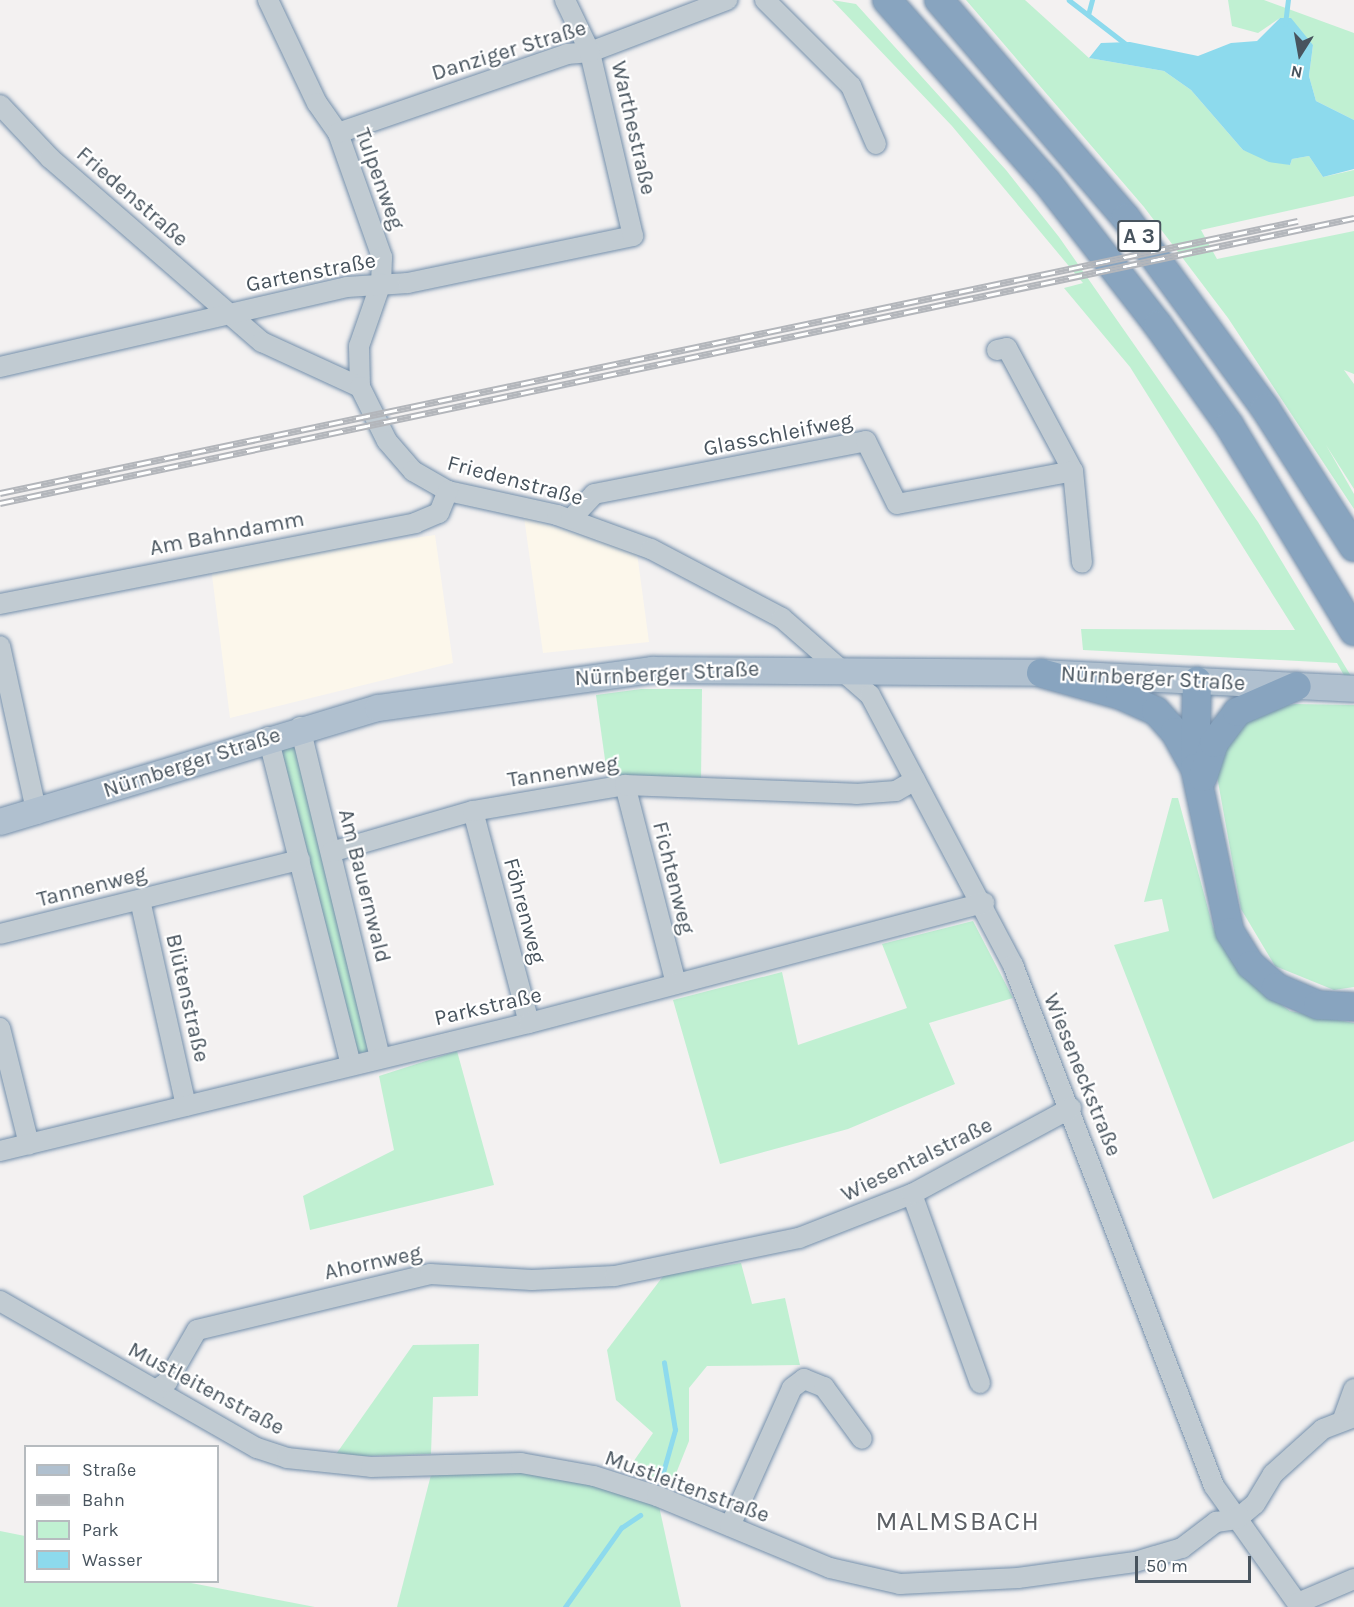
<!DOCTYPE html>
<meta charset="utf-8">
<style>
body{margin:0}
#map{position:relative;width:1354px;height:1607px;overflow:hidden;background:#f3f1f1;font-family:Karla,sans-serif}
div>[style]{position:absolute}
.commercial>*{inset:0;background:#fcf7eb}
.green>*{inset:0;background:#c0f0d2}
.water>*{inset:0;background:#8ddaed}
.stream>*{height:4.5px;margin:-2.25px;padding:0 2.25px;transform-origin:2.25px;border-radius:2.25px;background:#8ddaed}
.roads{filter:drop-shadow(0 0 2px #748fab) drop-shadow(0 0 2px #748fab)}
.minor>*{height:20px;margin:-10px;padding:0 10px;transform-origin:10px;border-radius:10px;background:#c1cbd2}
.major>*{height:26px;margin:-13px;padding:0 13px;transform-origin:13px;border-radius:13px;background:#b0c0cf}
.highway>*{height:28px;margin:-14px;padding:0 14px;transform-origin:14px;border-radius:14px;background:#88a4bf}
.rail>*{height:7px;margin-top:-3.5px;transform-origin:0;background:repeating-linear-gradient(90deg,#fff 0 14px,#b3b6bb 0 28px);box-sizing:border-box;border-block:2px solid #b3b6bb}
span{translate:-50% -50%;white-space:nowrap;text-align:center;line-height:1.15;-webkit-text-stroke:4.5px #fff;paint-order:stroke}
.shield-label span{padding:2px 4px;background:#fff;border:2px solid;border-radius:4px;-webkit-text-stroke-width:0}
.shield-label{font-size:21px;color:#48545e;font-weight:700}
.street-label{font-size:22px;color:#48545e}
.quarter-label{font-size:26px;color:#5d6166;letter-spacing:1.5px}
.legend{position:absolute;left:24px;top:1445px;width:195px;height:138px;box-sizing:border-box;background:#fff;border:2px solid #b6bbbf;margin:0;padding:8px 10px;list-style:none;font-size:18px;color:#48545e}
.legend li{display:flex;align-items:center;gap:12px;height:30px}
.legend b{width:30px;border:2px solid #b6bbbf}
.north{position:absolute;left:1270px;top:24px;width:60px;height:60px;-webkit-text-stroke:4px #fff;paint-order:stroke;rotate:191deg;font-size:16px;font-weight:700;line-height:24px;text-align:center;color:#48545e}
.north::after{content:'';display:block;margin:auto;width:21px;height:27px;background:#48545e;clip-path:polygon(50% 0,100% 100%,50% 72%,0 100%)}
.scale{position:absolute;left:1135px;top:1556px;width:116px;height:27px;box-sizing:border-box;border:3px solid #48545e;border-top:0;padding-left:8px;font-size:18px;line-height:21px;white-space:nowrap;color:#48545e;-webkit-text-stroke:4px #fff;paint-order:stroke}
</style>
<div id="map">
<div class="commercial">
<div style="clip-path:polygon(524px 517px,637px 553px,649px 642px,543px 653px)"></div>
<div style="clip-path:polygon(435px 535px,453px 663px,230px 718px,211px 567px)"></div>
</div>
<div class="green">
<div style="clip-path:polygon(832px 0,856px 4px,1006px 170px,1059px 237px,1258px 522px,1354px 681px,1354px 693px,1337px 663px,1083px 650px,1081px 629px,1295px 630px,1130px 367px,1064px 288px,1083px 283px,952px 126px)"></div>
<div style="clip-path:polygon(966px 0,1025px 0,1089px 58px,1164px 71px,1191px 90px,1243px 150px,1290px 165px,1292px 159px,1309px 156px,1323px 177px,1354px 170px,1354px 196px,1201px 230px,1217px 259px,1354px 231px,1354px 374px,1344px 370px,1354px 384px,1354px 489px,1326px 445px,1354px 494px,1354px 509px,1228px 318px,1144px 207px)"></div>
<div style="clip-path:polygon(1228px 0,1264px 0,1354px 33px,1354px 120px,1316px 101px,1309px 76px,1313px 45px,1280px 18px,1258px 33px,1232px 26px)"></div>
<div style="clip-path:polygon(641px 689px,702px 689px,701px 783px,608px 781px,596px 695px)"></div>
<div style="clip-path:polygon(1295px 704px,1354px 705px,1354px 987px,1334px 990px,1275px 966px,1241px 909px,1217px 776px,1221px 753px,1242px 721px,1272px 707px)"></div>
<div style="clip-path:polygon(295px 745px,370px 1051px,351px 1055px,276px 751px)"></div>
<div style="clip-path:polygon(1172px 798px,1178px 798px,1213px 927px,1240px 974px,1290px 1011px,1354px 1023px,1354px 1141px,1213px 1199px,1114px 945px,1169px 931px,1162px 899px,1144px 902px)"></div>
<div style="clip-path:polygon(973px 921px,1013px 998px,929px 1023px,955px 1084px,848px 1129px,720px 1164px,673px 1000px,782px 972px,798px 1045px,907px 1008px,882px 944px)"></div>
<div style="clip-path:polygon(457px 1051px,494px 1185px,310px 1230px,303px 1196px,394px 1150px,379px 1076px)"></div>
<div style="clip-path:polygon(741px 1263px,752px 1304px,785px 1298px,800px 1365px,707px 1366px,689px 1388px,689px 1441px,671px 1486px,627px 1471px,653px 1433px,616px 1400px,607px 1350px,664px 1275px)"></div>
<div style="clip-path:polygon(479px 1344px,478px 1396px,433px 1397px,431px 1454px,334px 1457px,413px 1345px)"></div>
<div style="clip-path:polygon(520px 1469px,589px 1481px,659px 1506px,681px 1607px,397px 1607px,432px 1471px)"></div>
<div style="clip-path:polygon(0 1531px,25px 1536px,26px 1582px,186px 1582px,315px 1607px,0 1607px)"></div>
</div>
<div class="water">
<div style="clip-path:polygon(1280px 18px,1291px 18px,1313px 45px,1309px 76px,1316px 101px,1354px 120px,1354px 169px,1323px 177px,1309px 156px,1292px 159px,1290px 165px,1269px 162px,1243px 150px,1191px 90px,1164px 71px,1089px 58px,1101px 43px,1130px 42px,1198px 56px,1231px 43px,1257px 41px)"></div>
</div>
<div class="stream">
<div style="left:1069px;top:0;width:72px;rotate:37.7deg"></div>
<div style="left:1088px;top:15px;width:16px;rotate:-75deg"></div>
<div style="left:1285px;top:24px;width:24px;rotate:-83deg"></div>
<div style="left:662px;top:1476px;width:48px;rotate:-74.2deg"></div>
<div style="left:675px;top:1430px;width:68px;rotate:-99.3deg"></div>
<div style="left:565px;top:1607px;width:97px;rotate:-54.7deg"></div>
<div style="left:621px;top:1528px;width:23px;rotate:-34deg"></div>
</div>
<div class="roads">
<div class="minor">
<div style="left:268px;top:0;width:114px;rotate:64.6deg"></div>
<div style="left:317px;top:103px;width:37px;rotate:55deg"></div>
<div style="left:338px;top:133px;width:132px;rotate:70.5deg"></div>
<div style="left:382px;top:257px;width:26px;rotate:92deg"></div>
<div style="left:381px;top:283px;width:67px;rotate:109.2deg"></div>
<div style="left:359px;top:346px;width:41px;rotate:88.6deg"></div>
<div style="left:765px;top:0;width:122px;rotate:45deg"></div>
<div style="left:851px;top:86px;width:63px;rotate:66.7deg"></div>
<div style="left:0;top:105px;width:73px;rotate:46.7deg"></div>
<div style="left:50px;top:158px;width:281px;rotate:41deg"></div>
<div style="left:262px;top:342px;width:108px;rotate:24.7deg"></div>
<div style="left:360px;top:387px;width:60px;rotate:63.4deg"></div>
<div style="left:387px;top:441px;width:40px;rotate:49deg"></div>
<div style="left:413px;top:471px;width:40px;rotate:29.7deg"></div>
<div style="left:448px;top:491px;width:112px;rotate:12.4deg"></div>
<div style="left:557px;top:515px;width:100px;rotate:19.9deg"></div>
<div style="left:651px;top:549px;width:148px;rotate:27.8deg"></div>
<div style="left:782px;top:618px;width:117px;rotate:41.2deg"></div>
<div style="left:870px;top:695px;width:306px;rotate:62.1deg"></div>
<div style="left:1013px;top:965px;width:558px;rotate:68.9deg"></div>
<div style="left:1214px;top:1486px;width:148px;rotate:54.6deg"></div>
<div style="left:338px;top:133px;width:242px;rotate:-19deg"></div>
<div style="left:567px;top:54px;width:23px;rotate:-5deg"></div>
<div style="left:590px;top:52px;width:147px;rotate:-20.8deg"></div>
<div style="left:997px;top:350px;width:10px;rotate:-11deg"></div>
<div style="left:1007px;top:348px;width:140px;rotate:61.8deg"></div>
<div style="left:1073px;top:471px;width:92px;rotate:84.4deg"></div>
<div style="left:0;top:367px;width:356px;rotate:-13deg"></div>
<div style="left:347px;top:287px;width:61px;rotate:-3.8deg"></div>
<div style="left:408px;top:283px;width:230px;rotate:-11.8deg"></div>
<div style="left:633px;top:236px;width:189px;rotate:-103.2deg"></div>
<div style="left:590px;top:52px;width:58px;rotate:-115.7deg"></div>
<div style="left:571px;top:519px;width:34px;rotate:-47deg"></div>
<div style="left:594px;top:494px;width:277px;rotate:-11deg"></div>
<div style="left:866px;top:441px;width:70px;rotate:63.8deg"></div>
<div style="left:897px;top:504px;width:179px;rotate:-10.6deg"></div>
<div style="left:0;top:604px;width:423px;rotate:-11deg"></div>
<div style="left:415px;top:523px;width:26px;rotate:-23deg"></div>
<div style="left:439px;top:513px;width:24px;rotate:-68deg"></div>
<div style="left:0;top:646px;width:172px;rotate:77.6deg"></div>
<div style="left:300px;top:727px;width:340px;rotate:76.4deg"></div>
<div style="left:268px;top:737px;width:337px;rotate:75.8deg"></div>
<div style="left:625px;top:785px;width:205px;rotate:75.6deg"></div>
<div style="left:473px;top:811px;width:219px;rotate:75.2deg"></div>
<div style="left:331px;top:852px;width:148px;rotate:-16.1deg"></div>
<div style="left:473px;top:811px;width:154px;rotate:-9.7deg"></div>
<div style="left:625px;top:785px;width:231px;rotate:2.2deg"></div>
<div style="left:856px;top:794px;width:40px;rotate:-4.3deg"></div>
<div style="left:896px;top:791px;width:22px;rotate:-30deg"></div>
<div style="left:140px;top:900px;width:211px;rotate:77.4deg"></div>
<div style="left:0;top:934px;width:309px;rotate:-13.9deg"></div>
<div style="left:0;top:1028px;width:120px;rotate:76deg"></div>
<div style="left:0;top:1151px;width:544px;rotate:-13.6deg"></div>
<div style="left:529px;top:1023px;width:471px;rotate:-14.8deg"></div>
<div style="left:912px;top:1194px;width:201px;rotate:70.2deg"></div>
<div style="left:0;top:1301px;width:296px;rotate:29.8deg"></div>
<div style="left:257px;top:1448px;width:32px;rotate:18deg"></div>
<div style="left:287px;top:1458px;width:84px;rotate:6.1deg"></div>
<div style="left:371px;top:1467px;width:150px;rotate:-1.5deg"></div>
<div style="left:521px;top:1463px;width:74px;rotate:10.1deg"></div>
<div style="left:594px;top:1476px;width:66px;rotate:17.6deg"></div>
<div style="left:657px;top:1496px;width:187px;rotate:22.6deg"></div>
<div style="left:830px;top:1568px;width:72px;rotate:12.9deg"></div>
<div style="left:900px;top:1584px;width:118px;rotate:-2.9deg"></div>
<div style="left:1018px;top:1578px;width:118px;rotate:-7.8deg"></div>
<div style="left:1135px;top:1562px;width:49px;rotate:-16.6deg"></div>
<div style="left:1182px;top:1548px;width:43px;rotate:-37.4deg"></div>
<div style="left:1216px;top:1522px;width:21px;rotate:-8deg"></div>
<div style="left:156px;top:1390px;width:14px;rotate:-36deg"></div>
<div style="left:167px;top:1382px;width:60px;rotate:-60deg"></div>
<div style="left:197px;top:1330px;width:240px;rotate:-13.5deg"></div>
<div style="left:430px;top:1274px;width:102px;rotate:3.4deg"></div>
<div style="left:532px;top:1280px;width:83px;rotate:-2.8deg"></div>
<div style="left:615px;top:1276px;width:188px;rotate:-11.7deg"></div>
<div style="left:799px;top:1238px;width:121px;rotate:-21.3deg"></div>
<div style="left:912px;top:1194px;width:181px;rotate:-28.4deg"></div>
<div style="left:1343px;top:1419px;width:32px;rotate:-70deg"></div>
<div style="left:1237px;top:1519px;width:23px;rotate:-40deg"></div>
<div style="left:1255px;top:1504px;width:35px;rotate:-59deg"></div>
<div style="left:1273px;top:1474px;width:67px;rotate:-42deg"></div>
<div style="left:1323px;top:1429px;width:33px;rotate:-21deg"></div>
<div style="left:730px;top:1526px;width:151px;rotate:-65.8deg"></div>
<div style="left:792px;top:1388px;width:15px;rotate:-37deg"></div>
<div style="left:804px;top:1379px;width:22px;rotate:22deg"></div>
<div style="left:824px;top:1387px;width:64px;rotate:53.8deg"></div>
<div style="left:1298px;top:1603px;width:61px;rotate:-23.2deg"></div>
</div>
<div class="major">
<div style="left:0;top:822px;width:395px;rotate:-16.8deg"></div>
<div style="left:378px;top:708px;width:277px;rotate:-7.9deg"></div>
<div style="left:652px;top:670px;width:389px;rotate:0.4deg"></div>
<div style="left:1041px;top:673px;width:313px;rotate:2.9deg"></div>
</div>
<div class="highway">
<div style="left:887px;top:0;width:242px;rotate:48.7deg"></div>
<div style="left:1047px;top:182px;width:181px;rotate:52.2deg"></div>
<div style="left:1158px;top:325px;width:123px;rotate:54.6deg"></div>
<div style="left:1229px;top:425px;width:241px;rotate:58.8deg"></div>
<div style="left:939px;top:0;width:287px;rotate:49.4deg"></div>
<div style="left:1126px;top:218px;width:235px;rotate:53.8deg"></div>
<div style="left:1265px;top:408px;width:165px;rotate:57.4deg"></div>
<div style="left:1041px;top:673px;width:82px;rotate:15.6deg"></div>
<div style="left:1120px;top:695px;width:39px;rotate:24deg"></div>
<div style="left:1156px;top:711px;width:28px;rotate:48deg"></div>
<div style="left:1175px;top:732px;width:39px;rotate:61deg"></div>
<div style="left:1197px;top:681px;width:87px;rotate:91.3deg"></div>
<div style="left:1195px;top:768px;width:168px;rotate:78deg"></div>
<div style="left:1230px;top:932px;width:39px;rotate:58deg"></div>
<div style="left:1251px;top:965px;width:33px;rotate:41deg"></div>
<div style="left:1276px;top:987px;width:46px;rotate:23.2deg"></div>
<div style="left:1318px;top:1005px;width:36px;rotate:3deg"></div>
<div style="left:1203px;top:777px;width:36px;rotate:-72deg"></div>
<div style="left:1214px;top:743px;width:39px;rotate:-53deg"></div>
<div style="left:1237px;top:712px;width:65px;rotate:-23.4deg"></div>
</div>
</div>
<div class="rail">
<div style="left:0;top:493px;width:1326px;rotate:-11.84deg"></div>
<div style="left:0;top:503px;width:1384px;rotate:-11.89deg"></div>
</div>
<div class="shield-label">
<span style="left:1139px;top:236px">A 3</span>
</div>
<div class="street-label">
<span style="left:509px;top:51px;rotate:-17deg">Danziger Straße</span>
<span style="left:633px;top:128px;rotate:77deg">Warthestraße</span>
<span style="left:379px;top:179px;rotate:70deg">Tulpenweg</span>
<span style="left:132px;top:197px;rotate:41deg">Friedenstraße</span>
<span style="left:311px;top:273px;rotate:-11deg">Gartenstraße</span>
<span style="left:778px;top:435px;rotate:-11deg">Glasschleifweg</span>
<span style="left:515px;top:481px;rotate:15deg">Friedenstraße</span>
<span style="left:227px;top:534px;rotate:-11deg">Am Bahndamm</span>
<span style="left:667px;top:674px;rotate:-3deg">Nürnberger Straße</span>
<span style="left:1153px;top:679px;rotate:3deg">Nürnberger Straße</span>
<span style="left:192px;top:763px;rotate:-18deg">Nürnberger Straße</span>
<span style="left:563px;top:772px;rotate:-9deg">Tannenweg</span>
<span style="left:673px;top:878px;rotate:76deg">Fichtenweg</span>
<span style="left:364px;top:886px;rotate:76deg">Am Bauernwald</span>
<span style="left:92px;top:887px;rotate:-14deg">Tannenweg</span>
<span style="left:524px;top:911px;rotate:75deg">Föhrenweg</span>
<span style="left:187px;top:998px;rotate:77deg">Blütenstraße</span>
<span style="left:488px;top:1007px;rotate:-13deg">Parkstraße</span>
<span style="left:1082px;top:1075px;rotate:68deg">Wieseneckstraße</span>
<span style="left:917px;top:1160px;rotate:-26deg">Wiesentalstraße</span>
<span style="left:373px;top:1263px;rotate:-12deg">Ahornweg</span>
<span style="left:206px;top:1389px;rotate:28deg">Mustleitenstraße</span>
<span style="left:687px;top:1487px;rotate:20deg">Mustleitenstraße</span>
</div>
<div class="quarter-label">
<span style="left:958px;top:1522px">MALMSBACH</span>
</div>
<ul class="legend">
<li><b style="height:8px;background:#b0c0cf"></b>Straße</li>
<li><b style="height:8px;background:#b3b6bb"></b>Bahn</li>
<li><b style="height:16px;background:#c0f0d2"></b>Park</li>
<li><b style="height:16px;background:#8ddaed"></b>Wasser</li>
</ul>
<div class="north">N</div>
<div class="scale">50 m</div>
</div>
